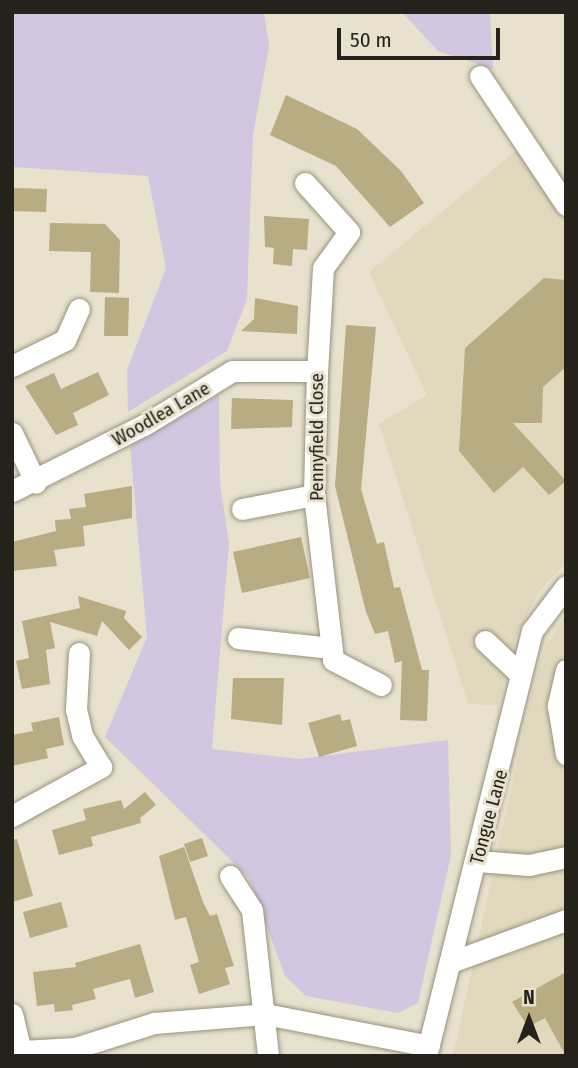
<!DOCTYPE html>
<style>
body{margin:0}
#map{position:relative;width:578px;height:1068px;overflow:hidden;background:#e7e1cd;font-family:"Fira Sans Condensed",sans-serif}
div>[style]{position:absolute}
.built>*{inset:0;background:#e1d9bd}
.green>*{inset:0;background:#d2c7e1}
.building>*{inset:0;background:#b8ac83}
.roads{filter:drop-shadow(0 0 2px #98937f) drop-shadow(0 0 2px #98937f)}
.minor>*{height:21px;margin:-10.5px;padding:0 10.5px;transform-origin:10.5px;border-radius:10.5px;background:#fff}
span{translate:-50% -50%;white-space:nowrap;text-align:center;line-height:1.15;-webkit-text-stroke:6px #e7e1cd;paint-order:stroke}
.street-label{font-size:19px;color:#24221a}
.frame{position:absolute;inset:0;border:14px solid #24221a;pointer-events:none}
.north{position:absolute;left:494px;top:984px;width:70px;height:70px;-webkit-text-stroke:5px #e7e1cd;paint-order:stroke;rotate:0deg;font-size:19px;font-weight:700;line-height:28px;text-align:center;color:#24221a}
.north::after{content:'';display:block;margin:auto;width:24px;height:32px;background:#24221a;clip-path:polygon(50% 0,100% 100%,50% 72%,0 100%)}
.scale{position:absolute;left:337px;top:28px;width:163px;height:32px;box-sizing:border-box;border:4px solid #24221a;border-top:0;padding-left:9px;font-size:21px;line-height:24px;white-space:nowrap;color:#24221a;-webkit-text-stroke:5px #e7e1cd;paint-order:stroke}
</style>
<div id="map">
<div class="built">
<div style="clip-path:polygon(517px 150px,566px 219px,566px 563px,540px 590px,515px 639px,498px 706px,468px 703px,379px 424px,427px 395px,369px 272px)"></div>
<div style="clip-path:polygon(566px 614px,566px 1056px,453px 1056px,529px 706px,544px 649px)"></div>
</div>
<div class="green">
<div style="clip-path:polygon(12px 12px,264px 12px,269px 46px,253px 135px,247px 299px,227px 351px,128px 412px,127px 370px,166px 268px,148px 176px,12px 167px)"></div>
<div style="clip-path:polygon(402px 12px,490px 12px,493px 69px,438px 51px)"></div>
<div style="clip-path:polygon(219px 395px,220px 483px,229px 543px,212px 749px,299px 759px,448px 740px,451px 855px,418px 1003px,398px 1013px,306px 996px,285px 976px,249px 878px,105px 737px,147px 637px,130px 446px)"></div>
</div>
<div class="building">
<div style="clip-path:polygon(286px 95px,357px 129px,401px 171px,424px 203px,390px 227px,336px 166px,270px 135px)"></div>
<div style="clip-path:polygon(12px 188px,47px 189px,46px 212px,12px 211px)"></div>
<div style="clip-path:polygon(264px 216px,309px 219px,307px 250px,293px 249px,292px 266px,273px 264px,274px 248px,265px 247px)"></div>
<div style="clip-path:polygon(50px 223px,105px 224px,120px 240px,119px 293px,90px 292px,91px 252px,49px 251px)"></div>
<div style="clip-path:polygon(544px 278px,566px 280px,566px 367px,543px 387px,542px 423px,513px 423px,566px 481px,549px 495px,523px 467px,494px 493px,459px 451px,465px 348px)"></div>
<div style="clip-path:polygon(105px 297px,129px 298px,128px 336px,104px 336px)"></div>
<div style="clip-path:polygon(255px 298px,298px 306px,297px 334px,241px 331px,254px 319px)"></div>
<div style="clip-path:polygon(346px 325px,376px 327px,361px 489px,377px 544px,384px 542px,394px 588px,400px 587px,422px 670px,429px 670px,427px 721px,400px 720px,402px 661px,395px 663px,388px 631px,375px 634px,366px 612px,335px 486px)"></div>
<div style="clip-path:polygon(98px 372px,109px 395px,73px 413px,78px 425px,56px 435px,25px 386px,54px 373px,61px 389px)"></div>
<div style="clip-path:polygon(232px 398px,293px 400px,292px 427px,231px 429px)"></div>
<div style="clip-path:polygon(132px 486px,132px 518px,83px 526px,85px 546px,54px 550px,57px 566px,12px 571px,12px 542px,56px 531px,55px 520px,71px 519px,69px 509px,86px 507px,84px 494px)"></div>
<div style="clip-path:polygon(301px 537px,310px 578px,242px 593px,233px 552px)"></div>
<div style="clip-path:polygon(78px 596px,126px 611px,124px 618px,142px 637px,129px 650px,102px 621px,97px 636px,50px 622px,55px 648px,46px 650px,50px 684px,22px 689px,16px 661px,29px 658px,22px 621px,80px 608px)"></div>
<div style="clip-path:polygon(233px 678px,284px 678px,282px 725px,231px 719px)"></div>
<div style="clip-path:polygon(340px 714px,342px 721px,350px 719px,357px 746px,319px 757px,308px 723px)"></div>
<div style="clip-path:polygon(59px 717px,64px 745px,46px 749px,48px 758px,12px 766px,12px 735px,33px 731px,31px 723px)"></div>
<div style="clip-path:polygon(145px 792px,156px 805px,140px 818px,141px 823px,91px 837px,93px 846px,59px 855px,52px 830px,86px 820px,83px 809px,121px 800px,124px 809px)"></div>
<div style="clip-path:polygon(202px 838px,208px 856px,190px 862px,184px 844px)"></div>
<div style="clip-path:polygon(17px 839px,33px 896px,12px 902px,12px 840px)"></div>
<div style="clip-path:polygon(184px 847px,203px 902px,210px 916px,217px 914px,234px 966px,225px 968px,230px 984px,199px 994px,190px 965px,199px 962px,186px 917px,175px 920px,159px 856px)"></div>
<div style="clip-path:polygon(61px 902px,68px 927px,30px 938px,23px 912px)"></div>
<div style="clip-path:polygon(140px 944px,154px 992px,135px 998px,130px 979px,93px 989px,96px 999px,72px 1005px,73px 1010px,55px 1012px,54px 1004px,37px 1006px,33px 972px,76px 967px,75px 963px)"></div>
<div style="clip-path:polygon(566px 972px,566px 1056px,545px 1018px,528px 1027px,512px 1002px)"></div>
</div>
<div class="roads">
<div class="minor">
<div style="left:480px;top:76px;width:155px;rotate:56.3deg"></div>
<div style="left:305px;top:183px;width:66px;rotate:48.1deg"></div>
<div style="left:349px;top:232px;width:44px;rotate:125.8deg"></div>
<div style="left:323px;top:268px;width:103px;rotate:93.3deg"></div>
<div style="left:317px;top:371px;width:124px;rotate:91.4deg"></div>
<div style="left:314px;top:495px;width:166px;rotate:83.4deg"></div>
<div style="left:333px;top:660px;width:54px;rotate:27.5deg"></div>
<div style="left:12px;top:366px;width:59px;rotate:-26.1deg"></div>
<div style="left:65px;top:340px;width:34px;rotate:-66deg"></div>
<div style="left:12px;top:433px;width:55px;rotate:64.4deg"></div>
<div style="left:12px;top:491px;width:148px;rotate:-26.6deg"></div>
<div style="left:144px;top:425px;width:103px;rotate:-31.5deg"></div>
<div style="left:232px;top:371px;width:85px"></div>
<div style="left:242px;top:509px;width:73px;rotate:-11deg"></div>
<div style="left:238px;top:638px;width:94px;rotate:6.1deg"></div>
<div style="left:485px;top:641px;width:48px;rotate:43.3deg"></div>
<div style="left:566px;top:670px;width:37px;rotate:103deg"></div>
<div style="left:558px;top:706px;width:49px;rotate:80.5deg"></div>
<div style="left:12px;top:816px;width:102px;rotate:-28.8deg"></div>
<div style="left:101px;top:767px;width:37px;rotate:-121deg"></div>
<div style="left:82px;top:735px;width:26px;rotate:-103deg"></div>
<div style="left:76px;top:710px;width:57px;rotate:-87deg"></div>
<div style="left:477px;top:861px;width:52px;rotate:4.4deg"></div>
<div style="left:529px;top:865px;width:38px;rotate:-12deg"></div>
<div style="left:230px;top:876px;width:40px;rotate:57.1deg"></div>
<div style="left:252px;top:910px;width:147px;rotate:83.7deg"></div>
<div style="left:451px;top:962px;width:122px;rotate:-20.1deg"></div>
<div style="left:12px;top:1014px;width:43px;rotate:76.6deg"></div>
<div style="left:22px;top:1051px;width:53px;rotate:-3.2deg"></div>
<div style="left:75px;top:1048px;width:83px;rotate:-17.6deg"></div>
<div style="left:154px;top:1023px;width:111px;rotate:-4.6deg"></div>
<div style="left:265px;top:1014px;width:167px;rotate:11deg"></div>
<div style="left:426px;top:1056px;width:438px;rotate:-76deg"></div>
<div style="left:532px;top:631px;width:56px;rotate:-52.9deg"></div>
</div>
</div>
<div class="street-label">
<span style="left:161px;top:414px;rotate:-30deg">Woodlea Lane</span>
<span style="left:317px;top:437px;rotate:-90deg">Pennyfield Close</span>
<span style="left:489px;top:817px;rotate:-75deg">Tongue Lane</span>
</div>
<div class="frame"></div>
<div class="north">N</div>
<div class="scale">50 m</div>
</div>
